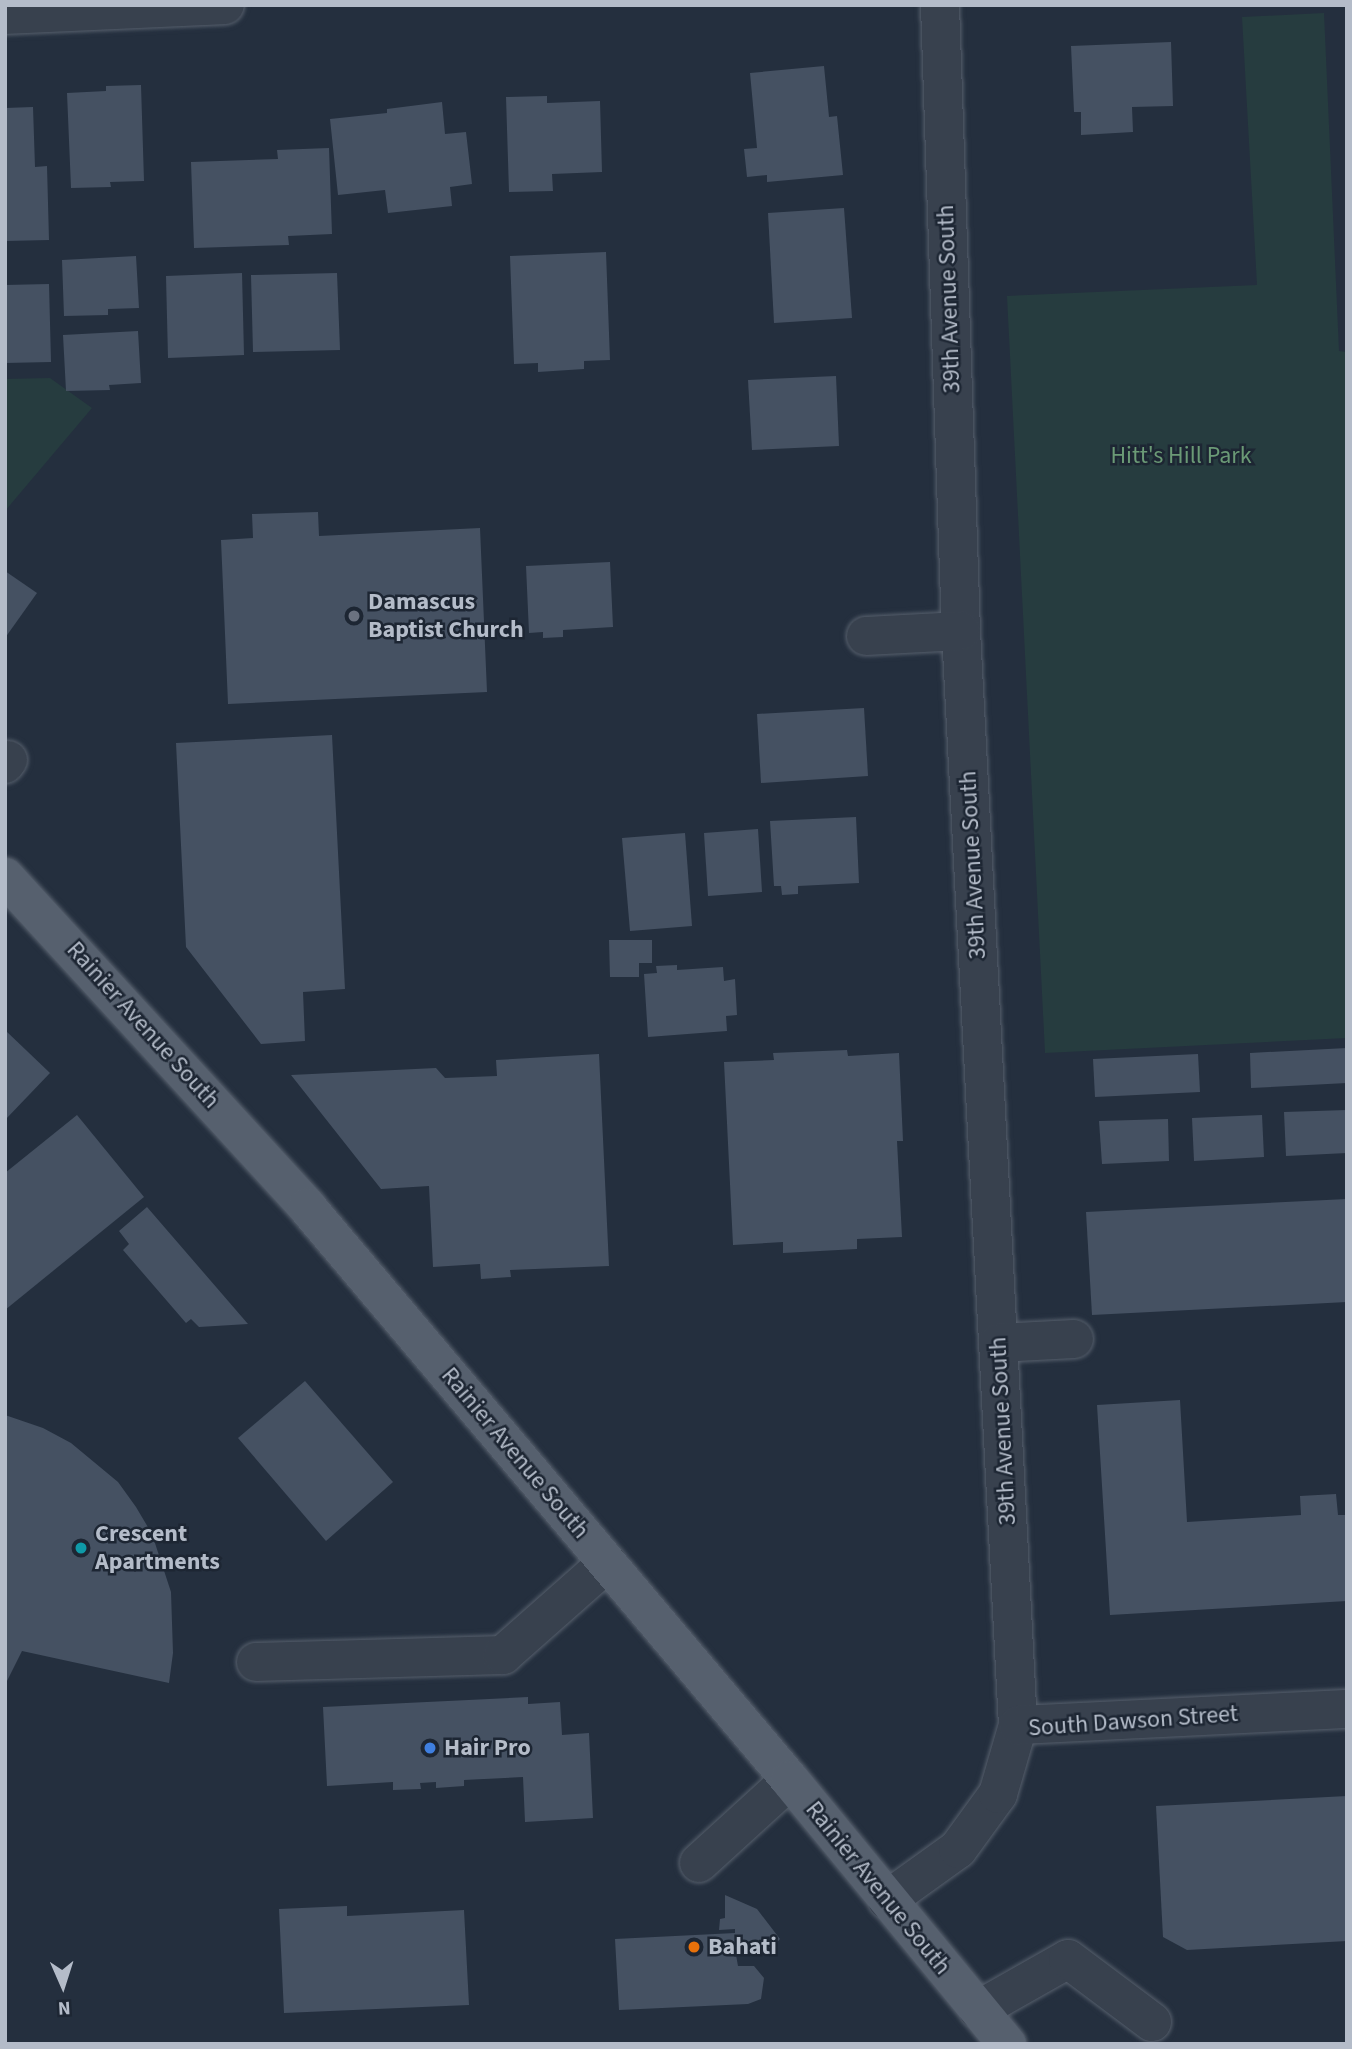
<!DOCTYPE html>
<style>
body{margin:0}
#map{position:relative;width:1352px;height:2049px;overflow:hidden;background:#242f3e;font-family:"Source Sans 3",sans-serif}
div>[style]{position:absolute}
.green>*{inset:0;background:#263c3f}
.building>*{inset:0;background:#455162}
.roads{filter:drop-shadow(0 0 2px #565f6c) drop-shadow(0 0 2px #565f6c)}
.minor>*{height:38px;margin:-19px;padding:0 19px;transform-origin:19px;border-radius:19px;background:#38414e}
.major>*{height:38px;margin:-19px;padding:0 19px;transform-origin:19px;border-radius:19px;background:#56606e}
.dots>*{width:19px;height:19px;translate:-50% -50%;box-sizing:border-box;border:4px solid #1d2633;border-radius:50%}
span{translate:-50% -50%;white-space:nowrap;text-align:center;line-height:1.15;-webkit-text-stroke:5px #1d2633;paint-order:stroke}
.street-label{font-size:24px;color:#b4bcc9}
.park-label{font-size:24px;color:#6b9a76}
.poi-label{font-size:24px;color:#b4bcc9;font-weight:700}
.left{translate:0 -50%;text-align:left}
.frame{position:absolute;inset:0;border:7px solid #b4bcc9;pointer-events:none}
.north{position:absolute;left:28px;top:1951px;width:70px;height:70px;-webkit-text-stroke:5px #1d2633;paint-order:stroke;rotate:177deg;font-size:19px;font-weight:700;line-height:28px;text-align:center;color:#b4bcc9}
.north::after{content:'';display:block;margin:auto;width:24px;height:32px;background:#b4bcc9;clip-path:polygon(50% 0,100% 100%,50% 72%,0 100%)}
</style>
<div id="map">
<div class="green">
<div style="clip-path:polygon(1324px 13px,1339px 351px,1347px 352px,1347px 1038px,1045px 1053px,1007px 296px,1257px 285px,1242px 17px)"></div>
<div style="clip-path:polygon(50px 378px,92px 408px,5px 511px,5px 379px)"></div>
</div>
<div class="building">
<div style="clip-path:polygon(1171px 42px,1173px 106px,1132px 107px,1133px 132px,1081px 135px,1081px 112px,1074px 112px,1071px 46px)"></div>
<div style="clip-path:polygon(824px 66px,829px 117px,837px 116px,843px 175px,767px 182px,767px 175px,747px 177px,744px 149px,757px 148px,750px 73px)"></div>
<div style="clip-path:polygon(141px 85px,144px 181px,110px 182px,111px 187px,71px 188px,67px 93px,106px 91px,106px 86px)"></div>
<div style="clip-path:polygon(547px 96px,547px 103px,600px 101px,602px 172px,552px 174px,553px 191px,509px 192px,506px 97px)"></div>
<div style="clip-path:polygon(442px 102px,445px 134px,466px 132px,472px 184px,450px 187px,452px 206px,388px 213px,385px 190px,338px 195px,330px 119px,387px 113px,387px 109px)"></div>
<div style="clip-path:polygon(33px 107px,35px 167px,47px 166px,49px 240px,5px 241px,5px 108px)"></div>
<div style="clip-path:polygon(329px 148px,332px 234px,288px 236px,289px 245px,194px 248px,191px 162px,278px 159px,277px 150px)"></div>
<div style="clip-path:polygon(844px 208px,852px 318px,774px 323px,768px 213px)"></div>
<div style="clip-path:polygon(606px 252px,610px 360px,584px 361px,584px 369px,538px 372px,538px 363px,514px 364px,510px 256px)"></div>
<div style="clip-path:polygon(136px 256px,139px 308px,108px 309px,108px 315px,64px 316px,62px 260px)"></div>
<div style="clip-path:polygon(242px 273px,244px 355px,168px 358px,166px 276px)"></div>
<div style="clip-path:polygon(337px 273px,340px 350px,253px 352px,251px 275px)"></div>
<div style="clip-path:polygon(49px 284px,51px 362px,5px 363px,5px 285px)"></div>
<div style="clip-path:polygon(138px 331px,141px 383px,109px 385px,110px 390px,66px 391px,63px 335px)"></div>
<div style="clip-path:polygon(836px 376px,839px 446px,752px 450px,748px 380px)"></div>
<div style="clip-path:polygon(318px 512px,319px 536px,480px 528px,487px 692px,228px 704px,221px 540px,253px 538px,252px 514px)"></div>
<div style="clip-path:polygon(610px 562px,613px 627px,563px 630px,563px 637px,543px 638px,543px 632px,529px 633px,526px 566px)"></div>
<div style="clip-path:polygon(5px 571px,37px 593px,5px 638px)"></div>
<div style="clip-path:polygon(864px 708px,868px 776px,761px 783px,757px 714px)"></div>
<div style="clip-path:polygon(332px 735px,345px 989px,303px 992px,305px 1041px,261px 1044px,186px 947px,176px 743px)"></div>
<div style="clip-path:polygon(856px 817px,859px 883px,798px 886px,798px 894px,782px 895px,781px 886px,774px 886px,770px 821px)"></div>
<div style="clip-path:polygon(758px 829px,762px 892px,708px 896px,704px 833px)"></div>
<div style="clip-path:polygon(685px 833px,692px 926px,630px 931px,622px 838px)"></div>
<div style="clip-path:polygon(609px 940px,652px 940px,652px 963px,639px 963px,639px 977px,610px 977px)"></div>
<div style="clip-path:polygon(677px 965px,677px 970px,723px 967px,724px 981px,735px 979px,737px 1015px,726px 1016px,727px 1031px,648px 1037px,644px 974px,657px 973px,656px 966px)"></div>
<div style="clip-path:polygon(5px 1030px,50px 1073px,5px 1120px)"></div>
<div style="clip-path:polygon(1347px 1048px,1347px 1083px,1251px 1088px,1250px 1053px)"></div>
<div style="clip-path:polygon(847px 1050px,848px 1056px,899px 1053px,903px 1141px,897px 1141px,902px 1237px,857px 1239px,857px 1249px,783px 1253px,783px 1242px,733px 1245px,724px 1062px,774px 1060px,773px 1053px)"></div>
<div style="clip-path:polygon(599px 1054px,609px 1266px,510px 1270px,511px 1277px,481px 1279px,480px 1264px,433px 1267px,429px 1186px,381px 1189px,291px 1075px,436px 1068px,445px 1078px,497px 1076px,496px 1060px)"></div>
<div style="clip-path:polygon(1198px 1054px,1200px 1092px,1095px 1097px,1093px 1059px)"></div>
<div style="clip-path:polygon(1347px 1110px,1347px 1153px,1286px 1156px,1284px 1112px)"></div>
<div style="clip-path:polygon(77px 1115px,144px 1197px,5px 1310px,5px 1173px)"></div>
<div style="clip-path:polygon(1262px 1115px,1264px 1157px,1194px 1161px,1192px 1118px)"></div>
<div style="clip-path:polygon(1168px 1119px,1169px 1161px,1102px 1164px,1099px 1121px)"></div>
<div style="clip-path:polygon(1347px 1199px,1347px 1302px,1092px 1315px,1086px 1212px)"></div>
<div style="clip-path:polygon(147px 1207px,248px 1324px,199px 1327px,191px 1319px,186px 1323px,123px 1250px,129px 1244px,119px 1231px)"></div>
<div style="clip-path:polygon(305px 1381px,393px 1482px,326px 1541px,238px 1438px)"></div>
<div style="clip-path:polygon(1180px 1400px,1187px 1522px,1301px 1515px,1300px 1496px,1336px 1494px,1338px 1515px,1347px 1515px,1347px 1601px,1110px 1615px,1097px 1405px)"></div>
<div style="clip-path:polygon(5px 1415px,43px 1428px,71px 1443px,118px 1482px,136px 1507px,152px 1534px,171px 1592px,173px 1653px,169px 1683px,22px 1651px,5px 1685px)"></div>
<div style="clip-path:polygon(528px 1697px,528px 1704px,560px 1702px,562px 1735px,589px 1733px,593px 1818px,525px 1822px,523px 1777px,464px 1780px,464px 1786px,436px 1788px,436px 1782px,420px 1783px,421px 1789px,393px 1790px,393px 1782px,327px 1786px,323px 1707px)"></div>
<div style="clip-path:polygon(1347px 1796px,1347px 1941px,1187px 1950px,1163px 1937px,1156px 1806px)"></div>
<div style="clip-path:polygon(725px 1895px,757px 1909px,780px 1939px,765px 1954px,736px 1955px,738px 1966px,754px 1966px,764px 1978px,761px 1999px,748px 2004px,619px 2010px,615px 1939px,735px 1933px,735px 1929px,719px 1930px,720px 1919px,725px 1918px)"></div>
<div style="clip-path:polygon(347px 1906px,347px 1916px,464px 1910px,469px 2005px,284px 2013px,279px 1909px)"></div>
</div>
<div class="roads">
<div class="minor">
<div style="left:940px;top:5px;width:626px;rotate:88.08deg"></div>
<div style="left:961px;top:631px;width:1095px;rotate:87.02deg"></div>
<div style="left:5px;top:15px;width:220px;rotate:-2.6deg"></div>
<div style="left:866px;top:636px;width:95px;rotate:-3deg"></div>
<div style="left:5px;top:764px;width:5px;rotate:-53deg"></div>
<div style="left:998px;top:1343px;width:76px;rotate:-3deg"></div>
<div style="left:256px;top:1662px;width:247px;rotate:-1.6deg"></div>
<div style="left:503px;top:1655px;width:139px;rotate:-41.5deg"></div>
<div style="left:699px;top:1863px;width:123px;rotate:-42.4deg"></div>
<div style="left:887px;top:1900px;width:87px;rotate:-35.7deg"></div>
<div style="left:958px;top:1849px;width:68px;rotate:-54deg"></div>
<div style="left:998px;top:1794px;width:72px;rotate:-73.8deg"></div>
<div style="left:1018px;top:1725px;width:329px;rotate:-2.8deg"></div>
<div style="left:978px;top:2010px;width:103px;rotate:-29.5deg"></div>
<div style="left:1068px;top:1959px;width:105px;rotate:36.9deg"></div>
</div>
<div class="major">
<div style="left:5px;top:877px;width:447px;rotate:47.5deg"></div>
<div style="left:307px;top:1207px;width:749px;rotate:49.87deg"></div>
<div style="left:790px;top:1780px;width:342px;rotate:50.6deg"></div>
</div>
</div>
<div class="dots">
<div style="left:354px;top:616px;background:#6b7280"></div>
<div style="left:81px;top:1548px;background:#0f9aa8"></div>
<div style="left:430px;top:1748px;background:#3f7fe0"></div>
<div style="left:694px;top:1947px;background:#e8710a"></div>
</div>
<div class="street-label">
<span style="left:949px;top:299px;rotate:-92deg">39th Avenue South</span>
<span style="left:973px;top:865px;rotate:-93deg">39th Avenue South</span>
<span style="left:143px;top:1025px;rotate:48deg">Rainier Avenue South</span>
<span style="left:1003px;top:1431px;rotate:-93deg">39th Avenue South</span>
<span style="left:515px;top:1453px;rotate:50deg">Rainier Avenue South</span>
<span style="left:1133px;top:1721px;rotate:-4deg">South Dawson Street</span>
<span style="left:878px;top:1888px;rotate:51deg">Rainier Avenue South</span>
</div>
<div class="park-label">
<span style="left:1181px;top:456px">Hitt's Hill Park</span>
</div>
<div class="poi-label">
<span class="left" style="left:368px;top:616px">Damascus<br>Baptist Church</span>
<span class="left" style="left:95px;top:1548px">Crescent<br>Apartments</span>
<span class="left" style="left:444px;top:1748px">Hair Pro</span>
<span class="left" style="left:708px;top:1947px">Bahati</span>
</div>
<div class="frame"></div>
<div class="north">N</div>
</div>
